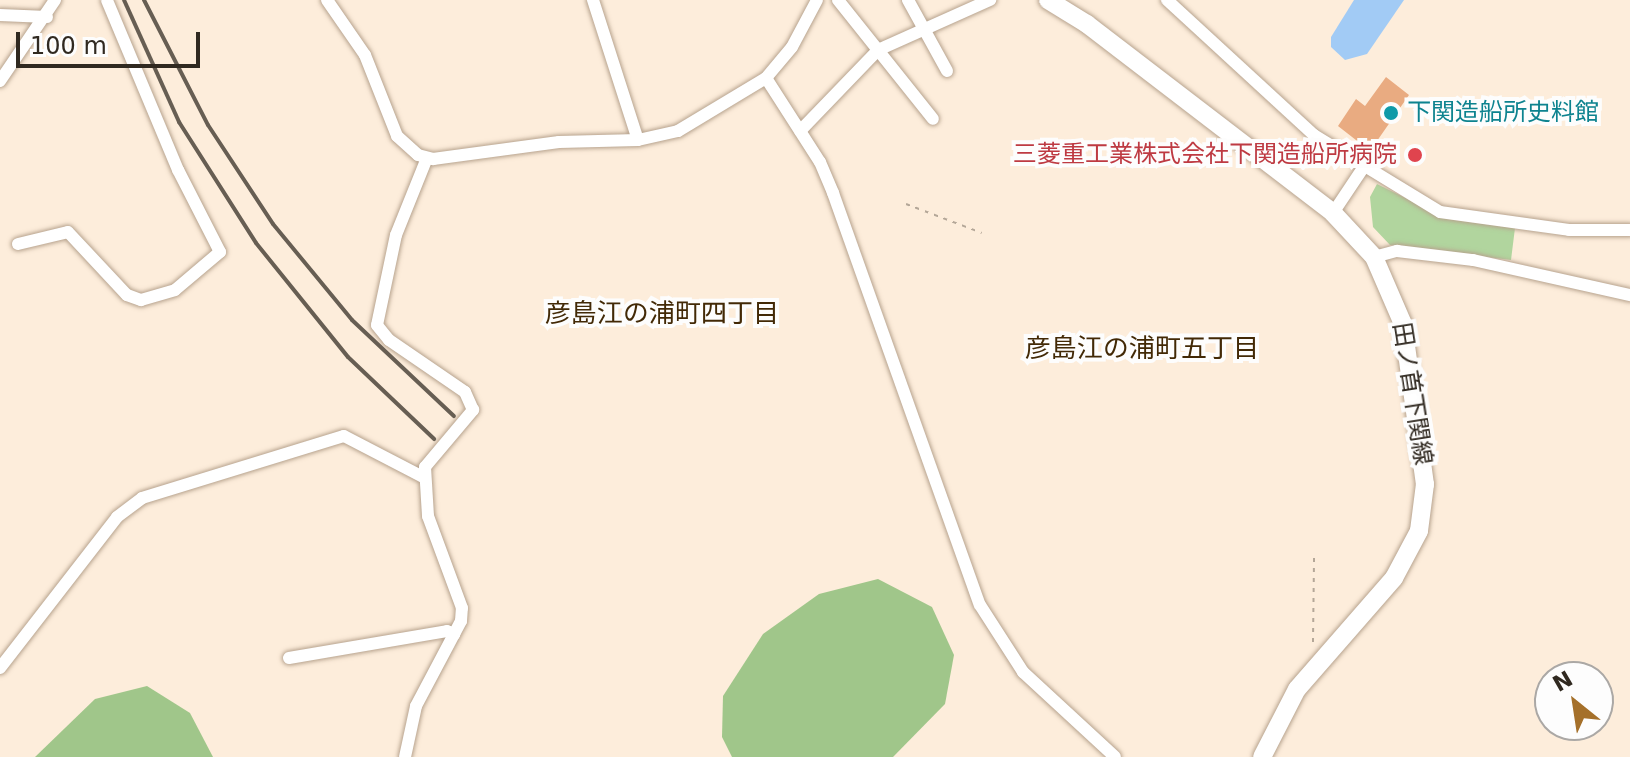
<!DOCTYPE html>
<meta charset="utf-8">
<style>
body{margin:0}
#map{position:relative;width:1630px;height:757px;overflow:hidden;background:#fdeddb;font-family:"DejaVu Sans","Noto Sans JP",sans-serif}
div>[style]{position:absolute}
.green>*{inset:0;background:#b1d59e}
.forest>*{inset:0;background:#a0c68a}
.water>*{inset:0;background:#a2cbf5}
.building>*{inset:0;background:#e9ab81}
.path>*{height:2px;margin-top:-1px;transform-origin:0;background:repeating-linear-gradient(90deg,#b4a798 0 4px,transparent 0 10px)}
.roads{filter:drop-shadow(0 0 2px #b7a38e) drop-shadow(0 0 2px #b7a38e)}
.minor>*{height:12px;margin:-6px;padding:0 6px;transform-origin:6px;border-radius:6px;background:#fff}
.secondary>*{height:18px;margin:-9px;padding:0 9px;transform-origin:9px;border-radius:9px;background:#fff}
.rail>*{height:4px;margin:-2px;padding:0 2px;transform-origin:2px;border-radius:2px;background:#675e53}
.dots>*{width:22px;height:22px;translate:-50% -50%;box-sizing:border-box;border:4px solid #fdfdfd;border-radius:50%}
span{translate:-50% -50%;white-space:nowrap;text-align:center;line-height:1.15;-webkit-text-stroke:8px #fdfdfd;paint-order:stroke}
.culture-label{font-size:24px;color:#0d838f}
.left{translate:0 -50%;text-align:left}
.health-label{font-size:24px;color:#be3a42}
.right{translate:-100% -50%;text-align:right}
.street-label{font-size:24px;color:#302920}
.neighbourhood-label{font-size:26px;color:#422906}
.north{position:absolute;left:1534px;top:661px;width:80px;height:80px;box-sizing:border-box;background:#fdfdfd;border:2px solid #aba8a5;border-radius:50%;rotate:330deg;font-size:22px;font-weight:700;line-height:32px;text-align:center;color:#302920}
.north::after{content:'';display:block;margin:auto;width:28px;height:36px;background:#a5702a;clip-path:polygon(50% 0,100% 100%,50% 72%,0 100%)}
.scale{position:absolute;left:16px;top:32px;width:184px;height:36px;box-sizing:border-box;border:4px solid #302920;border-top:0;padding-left:10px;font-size:24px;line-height:28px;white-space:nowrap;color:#302920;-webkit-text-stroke:6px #fdfdfd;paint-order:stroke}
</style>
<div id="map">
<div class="green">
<div style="clip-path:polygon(1377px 184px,1448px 219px,1515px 228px,1511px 260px,1390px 245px,1373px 227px,1370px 197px)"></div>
</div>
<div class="forest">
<div style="clip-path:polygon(878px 579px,932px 607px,954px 655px,945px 704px,893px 757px,732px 757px,722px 737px,723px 696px,763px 634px,819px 594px)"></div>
<div style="clip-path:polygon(147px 686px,190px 713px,213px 757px,35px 757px,95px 699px)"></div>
</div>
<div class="water">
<div style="clip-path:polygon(1354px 0,1404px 0,1367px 54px,1345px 60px,1331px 47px,1331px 37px)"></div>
</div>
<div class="building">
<div style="clip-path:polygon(1386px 77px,1409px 95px,1370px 151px,1338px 126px,1356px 99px,1365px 106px)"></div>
</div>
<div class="path">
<div style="left:906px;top:204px;width:81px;rotate:20.9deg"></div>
<div style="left:1313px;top:642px;width:85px;rotate:-89.3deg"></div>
</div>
<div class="roads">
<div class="minor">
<div style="left:327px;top:0;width:67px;rotate:55.4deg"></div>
<div style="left:365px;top:55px;width:87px;rotate:68.4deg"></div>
<div style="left:397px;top:136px;width:28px;rotate:42deg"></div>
<div style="left:418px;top:155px;width:16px;rotate:15deg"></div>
<div style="left:433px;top:159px;width:127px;rotate:-7.7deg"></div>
<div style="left:559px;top:142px;width:79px;rotate:-1.5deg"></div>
<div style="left:638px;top:140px;width:41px;rotate:-12.7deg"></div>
<div style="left:678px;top:131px;width:103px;rotate:-31.1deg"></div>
<div style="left:766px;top:78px;width:40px;rotate:-50deg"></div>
<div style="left:792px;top:47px;width:53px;rotate:-62deg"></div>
<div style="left:593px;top:0;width:147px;rotate:72.2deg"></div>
<div style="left:838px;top:0;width:152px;rotate:51.4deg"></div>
<div style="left:908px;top:0;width:81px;rotate:61.2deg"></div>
<div style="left:1167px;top:0;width:200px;rotate:42.6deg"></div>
<div style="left:1314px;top:135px;width:148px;rotate:31.4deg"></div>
<div style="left:1440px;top:212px;width:130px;rotate:7.9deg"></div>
<div style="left:1569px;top:230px;width:61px"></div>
<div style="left:0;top:15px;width:47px;rotate:2.4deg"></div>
<div style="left:766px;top:78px;width:100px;rotate:57.3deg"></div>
<div style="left:820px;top:162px;width:34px;rotate:67deg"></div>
<div style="left:833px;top:193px;width:437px;rotate:70.4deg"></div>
<div style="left:980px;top:605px;width:80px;rotate:57.3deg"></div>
<div style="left:1023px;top:672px;width:125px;rotate:42.7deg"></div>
<div style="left:0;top:81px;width:98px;rotate:-55.8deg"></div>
<div style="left:800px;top:131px;width:112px;rotate:-46.1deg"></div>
<div style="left:878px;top:50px;width:123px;rotate:-24.1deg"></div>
<div style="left:1333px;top:213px;width:54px;rotate:-56.3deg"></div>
<div style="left:18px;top:244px;width:51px;rotate:-13.5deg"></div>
<div style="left:68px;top:232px;width:86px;rotate:46.9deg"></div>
<div style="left:127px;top:295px;width:15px;rotate:20deg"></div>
<div style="left:141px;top:300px;width:35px;rotate:-16deg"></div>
<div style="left:175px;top:290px;width:59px;rotate:-40.2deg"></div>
<div style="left:220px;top:252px;width:92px;rotate:-117.1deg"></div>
<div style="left:178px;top:170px;width:184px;rotate:-112.7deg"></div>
<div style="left:1374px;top:257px;width:24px;rotate:-15deg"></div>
<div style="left:1397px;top:251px;width:77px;rotate:6.8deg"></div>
<div style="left:1473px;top:260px;width:161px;rotate:12.6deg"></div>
<div style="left:289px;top:658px;width:160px;rotate:-9.7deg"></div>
<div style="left:447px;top:631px;width:8px;rotate:23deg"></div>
<div style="left:0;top:668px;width:191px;rotate:-52.2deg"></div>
<div style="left:117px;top:517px;width:31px;rotate:-37deg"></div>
<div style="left:142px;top:498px;width:211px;rotate:-17.1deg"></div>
<div style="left:344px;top:436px;width:89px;rotate:27.4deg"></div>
<div style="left:405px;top:757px;width:52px;rotate:-77.8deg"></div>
<div style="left:416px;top:706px;width:96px;rotate:-62.1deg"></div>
<div style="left:461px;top:621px;width:13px;rotate:-86deg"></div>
<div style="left:462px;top:608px;width:98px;rotate:-110.3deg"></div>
<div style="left:428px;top:516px;width:49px;rotate:-93.5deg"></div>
<div style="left:425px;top:467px;width:75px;rotate:-49.9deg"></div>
<div style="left:473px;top:410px;width:20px;rotate:-114deg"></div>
<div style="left:465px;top:392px;width:92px;rotate:-145.6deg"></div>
<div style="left:389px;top:340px;width:19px;rotate:-129deg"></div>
<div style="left:377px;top:325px;width:92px;rotate:-78.1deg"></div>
<div style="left:396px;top:235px;width:83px;rotate:-68.1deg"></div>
</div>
<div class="secondary">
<div style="left:1048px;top:0;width:46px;rotate:31.6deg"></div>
<div style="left:1087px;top:24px;width:310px;rotate:37.5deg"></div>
<div style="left:1333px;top:213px;width:60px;rotate:47deg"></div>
<div style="left:1374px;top:257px;width:73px;rotate:66.6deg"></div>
<div style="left:1403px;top:324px;width:162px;rotate:82.2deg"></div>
<div style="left:1425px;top:484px;width:47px;rotate:97.3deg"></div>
<div style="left:1419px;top:531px;width:53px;rotate:118deg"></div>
<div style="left:1394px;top:578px;width:147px;rotate:131.1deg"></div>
<div style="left:1297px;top:689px;width:76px;rotate:117.2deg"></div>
</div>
</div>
<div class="rail">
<div style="left:124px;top:0;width:134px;rotate:65.7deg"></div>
<div style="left:179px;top:122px;width:143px;rotate:57.5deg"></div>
<div style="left:256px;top:243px;width:146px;rotate:51.1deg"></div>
<div style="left:348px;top:357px;width:119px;rotate:43.6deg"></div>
<div style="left:144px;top:0;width:140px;rotate:62.9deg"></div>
<div style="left:208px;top:125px;width:118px;rotate:56.7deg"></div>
<div style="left:273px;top:224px;width:124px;rotate:50.5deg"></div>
<div style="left:352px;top:320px;width:140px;rotate:43.3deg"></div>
</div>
<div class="dots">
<div style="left:1391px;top:113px;background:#0f9aa8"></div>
<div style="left:1415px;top:155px;background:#e0444e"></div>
</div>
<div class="culture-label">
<span class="left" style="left:1407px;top:113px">下関造船所史料館</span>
</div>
<div class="health-label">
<span class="right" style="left:1397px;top:155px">三菱重工業株式会社下関造船所病院</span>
</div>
<div class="street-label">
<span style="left:1412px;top:394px;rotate:81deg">田ノ首下関線</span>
</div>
<div class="neighbourhood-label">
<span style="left:662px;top:314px">彦島江の浦町四丁目</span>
<span style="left:1142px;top:349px">彦島江の浦町五丁目</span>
</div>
<div class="north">N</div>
<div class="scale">100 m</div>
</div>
